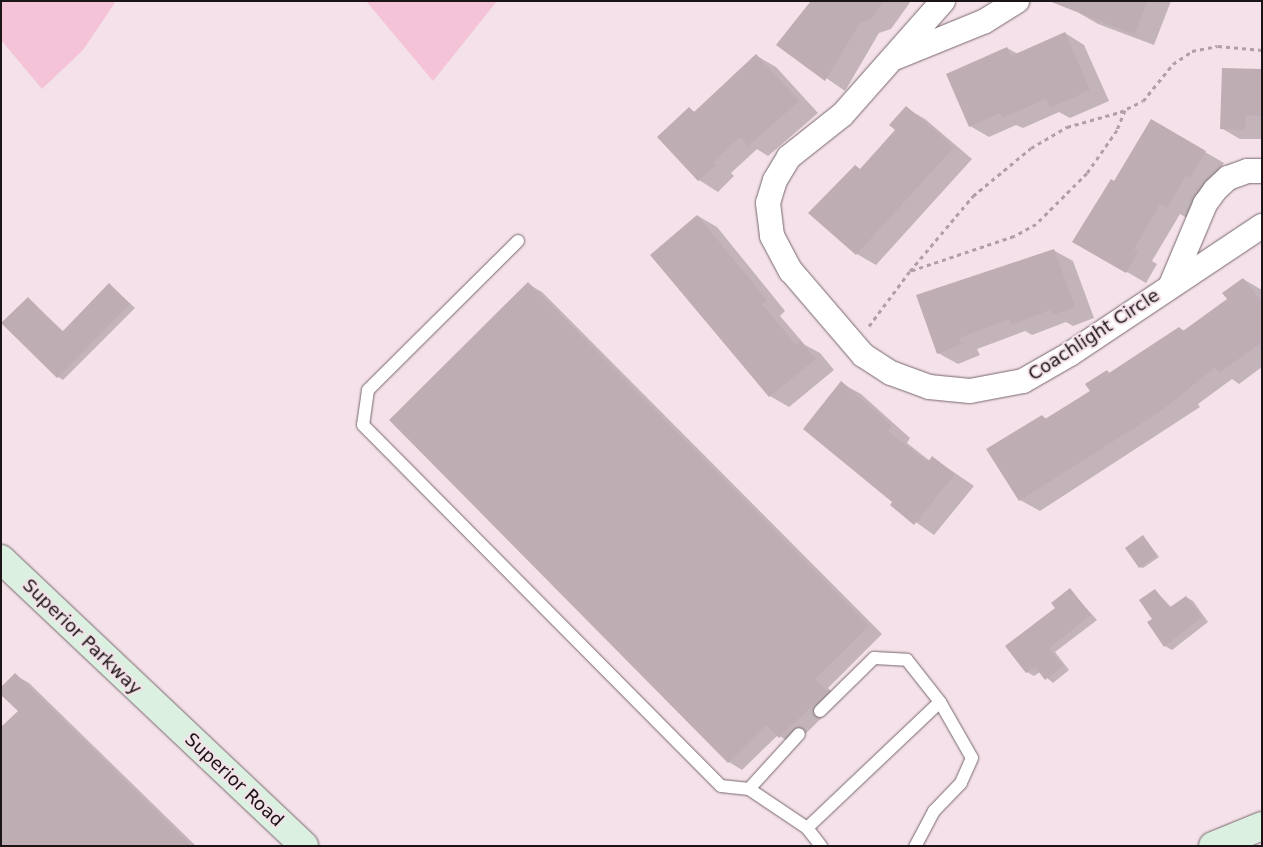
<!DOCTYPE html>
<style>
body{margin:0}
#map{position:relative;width:1263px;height:847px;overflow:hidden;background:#f4e1e9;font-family:"DejaVu Sans",sans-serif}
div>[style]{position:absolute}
.green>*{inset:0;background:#f4c3d8}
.shadow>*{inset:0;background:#0003}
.building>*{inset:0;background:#bfadb4}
.path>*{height:3px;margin-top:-1.5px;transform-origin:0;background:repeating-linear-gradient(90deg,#afa0a6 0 4px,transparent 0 8px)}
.roads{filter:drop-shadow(0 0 1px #78676e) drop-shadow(0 0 1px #78676e)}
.service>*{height:12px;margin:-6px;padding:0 6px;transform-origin:6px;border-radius:6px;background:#fff}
.minor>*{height:24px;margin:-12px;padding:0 12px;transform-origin:12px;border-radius:12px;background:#fff}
.secondary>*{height:28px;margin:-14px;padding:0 14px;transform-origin:14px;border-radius:14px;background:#dbf0e0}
span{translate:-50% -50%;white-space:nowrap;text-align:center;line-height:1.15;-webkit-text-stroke:4px #f4e1e9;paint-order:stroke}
.street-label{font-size:18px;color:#1b1517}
.frame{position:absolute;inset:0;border:2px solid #1b1517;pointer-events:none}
</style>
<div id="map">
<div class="green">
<div style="clip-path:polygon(1px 1px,116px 1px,83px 50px,42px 89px,1px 40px)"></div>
<div style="clip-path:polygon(366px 1px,497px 1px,433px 81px)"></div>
</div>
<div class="shadow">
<div style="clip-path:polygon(811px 1px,911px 1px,891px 29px,879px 33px,845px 91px,777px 44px)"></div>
<div style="clip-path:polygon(1084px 1px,1171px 1px,1154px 45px,1098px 24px,1079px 13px)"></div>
<div style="clip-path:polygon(1065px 33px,1084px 45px,1109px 101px,1070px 118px,1059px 112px,1023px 128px,1016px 125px,989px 137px,970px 126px,1007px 48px,1018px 54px)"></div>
<div style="clip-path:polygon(757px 56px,776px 67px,818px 113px,768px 156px,757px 149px,731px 173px,734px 176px,718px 192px,699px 180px,659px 137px,689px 109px,695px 112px)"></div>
<div style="clip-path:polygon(1262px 71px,1262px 139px,1240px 139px,1221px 128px)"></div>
<div style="clip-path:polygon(906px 108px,925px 119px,972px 159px,876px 265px,857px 254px,861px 170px,896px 129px)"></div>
<div style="clip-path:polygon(1151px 121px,1224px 163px,1187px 218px,1180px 214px,1152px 261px,1157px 264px,1146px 283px,1074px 241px,1115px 183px)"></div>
<div style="clip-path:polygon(698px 216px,717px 227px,785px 311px,780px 316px,805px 345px,820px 353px,834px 370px,789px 407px,770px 396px,651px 255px)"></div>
<div style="clip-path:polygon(1053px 250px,1073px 261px,1094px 318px,1073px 326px,1066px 322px,1032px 335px,1025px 331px,977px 349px,980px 355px,958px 364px,938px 353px)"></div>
<div style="clip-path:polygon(1243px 279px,1262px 290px,1262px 367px,1239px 384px,1232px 379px,1198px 404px,1200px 407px,1040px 511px,1020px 500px,1042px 416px,1047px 419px,1091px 391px,1107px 371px,1111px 374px,1179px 328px,1185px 331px,1229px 300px)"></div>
<div style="clip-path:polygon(528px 284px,542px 292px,882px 634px,828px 688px,840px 700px,794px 745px,778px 735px,742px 770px,729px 762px)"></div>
<div style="clip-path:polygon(110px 285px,135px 308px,63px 380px,58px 377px,28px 298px,64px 332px)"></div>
<div style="clip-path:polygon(841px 383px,861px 394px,910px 438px,907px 443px,930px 461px,933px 458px,974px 486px,934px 535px,892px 505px,894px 502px)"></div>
<div style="clip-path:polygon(1143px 537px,1159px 557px,1143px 568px,1140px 567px)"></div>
<div style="clip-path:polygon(1070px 590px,1097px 620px,1055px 652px,1069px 670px,1053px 683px,1040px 672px,1034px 676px,1027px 672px,1056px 608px)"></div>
<div style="clip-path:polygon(1155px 590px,1171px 607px,1186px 597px,1193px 601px,1208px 622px,1172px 650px,1165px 646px,1149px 623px,1154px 619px)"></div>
<div style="clip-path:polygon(15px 675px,29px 683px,196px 846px,1px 846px,19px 711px)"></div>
</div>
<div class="building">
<div style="clip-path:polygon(811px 1px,884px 1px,871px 19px,860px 23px,825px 81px,776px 45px)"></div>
<div style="clip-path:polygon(1049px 1px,1147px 1px,1135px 35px)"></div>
<div style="clip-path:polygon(1065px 32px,1090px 90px,1050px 108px,1046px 99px,1002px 118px,1000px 113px,969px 127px,946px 74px,1007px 47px,1011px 56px)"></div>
<div style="clip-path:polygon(756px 54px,799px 101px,748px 146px,740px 137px,713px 162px,716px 165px,698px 181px,657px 137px,689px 107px,694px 112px)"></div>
<div style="clip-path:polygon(1222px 68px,1262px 69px,1262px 116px,1246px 115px,1245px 130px,1220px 129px)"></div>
<div style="clip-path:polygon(906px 106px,954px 147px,856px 255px,808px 213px,855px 165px,860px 169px,895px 130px,889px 125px)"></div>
<div style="clip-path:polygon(1151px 119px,1206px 151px,1190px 178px,1186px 176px,1167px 208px,1160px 204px,1134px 249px,1138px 252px,1126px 273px,1072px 242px,1111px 179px,1114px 181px)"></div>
<div style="clip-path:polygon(697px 215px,767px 300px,762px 304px,796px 345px,800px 341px,816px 359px,769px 397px,650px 255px)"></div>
<div style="clip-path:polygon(1054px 249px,1075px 307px,1052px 315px,1050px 310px,1011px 325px,1010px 319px,959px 338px,961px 344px,937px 354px,916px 295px)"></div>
<div style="clip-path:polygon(1243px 278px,1262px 303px,1262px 342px,1219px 373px,1215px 367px,1161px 411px,1019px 501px,986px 449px,1042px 415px,1045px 419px,1090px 391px,1085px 384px,1107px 370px,1109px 373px,1179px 327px,1183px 331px,1227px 299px,1222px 293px)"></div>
<div style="clip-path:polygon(528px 282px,869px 626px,815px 679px,827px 691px,779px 738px,766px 725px,728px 763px,389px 420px)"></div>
<div style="clip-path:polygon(109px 283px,130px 304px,57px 378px,1px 323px,28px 297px,62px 332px)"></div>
<div style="clip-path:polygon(841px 381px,892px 426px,888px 431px,928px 462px,932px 456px,955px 474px,914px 525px,890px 505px,892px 502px,803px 429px)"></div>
<div style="clip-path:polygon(1143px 535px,1157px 555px,1139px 568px,1125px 548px)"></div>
<div style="clip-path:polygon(1070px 588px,1091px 615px,1049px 648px,1063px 666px,1045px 680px,1035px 667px,1026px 673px,1005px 646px,1055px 608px,1051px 603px)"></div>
<div style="clip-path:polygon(1155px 589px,1169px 608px,1186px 596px,1202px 617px,1164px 647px,1147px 622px,1152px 619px,1139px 600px)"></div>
<div style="clip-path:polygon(15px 673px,192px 846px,1px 846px,1px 727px,18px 711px,1px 695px,1px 687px)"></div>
</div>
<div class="path">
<div style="left:1125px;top:110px;width:22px;rotate:112deg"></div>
<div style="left:1117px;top:130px;width:52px;rotate:124.9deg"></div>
<div style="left:1087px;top:173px;width:72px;rotate:135deg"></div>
<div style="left:1036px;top:224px;width:25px;rotate:151deg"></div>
<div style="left:1014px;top:236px;width:110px;rotate:161.4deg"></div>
<div style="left:910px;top:271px;width:98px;rotate:-50deg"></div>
<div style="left:973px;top:196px;width:75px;rotate:-39.6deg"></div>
<div style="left:1031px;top:148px;width:42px;rotate:-30.3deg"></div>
<div style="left:1067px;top:127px;width:55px;rotate:-15.8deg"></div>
<div style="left:1120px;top:112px;width:25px;rotate:-26deg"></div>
<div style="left:1143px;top:101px;width:48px;rotate:-51deg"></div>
<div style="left:1173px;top:64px;width:23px;rotate:-34deg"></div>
<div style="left:1192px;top:51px;width:26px;rotate:-11deg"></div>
<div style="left:1218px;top:46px;width:44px;rotate:5.2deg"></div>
<div style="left:869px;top:326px;width:69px;rotate:-53.3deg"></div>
</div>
<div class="roads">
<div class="service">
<div style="left:518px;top:241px;width:211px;rotate:135.2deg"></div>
<div style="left:368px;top:390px;width:35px;rotate:98deg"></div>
<div style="left:363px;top:425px;width:508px;rotate:45.24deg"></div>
<div style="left:721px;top:786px;width:28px;rotate:6deg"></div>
<div style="left:749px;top:789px;width:70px;rotate:33.9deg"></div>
<div style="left:807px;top:828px;width:23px;rotate:52deg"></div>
<div style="left:820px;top:711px;width:76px;rotate:-44.5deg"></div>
<div style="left:874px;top:658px;width:33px;rotate:3deg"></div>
<div style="left:907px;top:660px;width:53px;rotate:51.8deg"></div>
<div style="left:940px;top:702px;width:64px;rotate:60.3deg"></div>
<div style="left:972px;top:758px;width:27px;rotate:114deg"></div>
<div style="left:961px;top:783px;width:39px;rotate:134deg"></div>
<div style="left:934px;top:811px;width:40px;rotate:118deg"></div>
<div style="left:749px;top:789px;width:74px;rotate:-47.7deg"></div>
<div style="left:807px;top:828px;width:183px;rotate:-43.5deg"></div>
</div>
<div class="minor">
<div style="left:943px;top:1px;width:152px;rotate:131.5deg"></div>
<div style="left:842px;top:115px;width:68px;rotate:141.6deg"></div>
<div style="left:789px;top:157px;width:27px;rotate:121deg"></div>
<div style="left:775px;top:180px;width:24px;rotate:107deg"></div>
<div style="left:768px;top:203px;width:33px;rotate:83deg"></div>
<div style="left:772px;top:236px;width:40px;rotate:62deg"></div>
<div style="left:791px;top:271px;width:111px;rotate:49.4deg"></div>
<div style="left:863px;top:355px;width:33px;rotate:33deg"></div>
<div style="left:891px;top:373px;width:40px;rotate:20.2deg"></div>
<div style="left:929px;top:387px;width:41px;rotate:5.6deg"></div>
<div style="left:970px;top:391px;width:54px;rotate:-10.7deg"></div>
<div style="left:1023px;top:381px;width:54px;rotate:-29.9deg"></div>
<div style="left:1070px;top:354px;width:231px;rotate:-33.7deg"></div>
<div style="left:897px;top:57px;width:95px;rotate:-22.2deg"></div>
<div style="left:985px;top:21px;width:38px;rotate:-32deg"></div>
<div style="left:1171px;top:285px;width:88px;rotate:-67.2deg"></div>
<div style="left:1205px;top:204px;width:17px;rotate:-54deg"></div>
<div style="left:1215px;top:190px;width:18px;rotate:-43deg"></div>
<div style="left:1228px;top:178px;width:20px;rotate:-20deg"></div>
<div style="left:1247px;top:171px;width:15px"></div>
</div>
<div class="secondary">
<div style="left:1px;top:559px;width:417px;rotate:43.4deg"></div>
<div style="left:1213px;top:846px;width:53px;rotate:-22.2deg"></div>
</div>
</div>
<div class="street-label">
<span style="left:1094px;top:335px;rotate:-33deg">Coachlight Circle</span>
<span style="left:82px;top:637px;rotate:44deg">Superior Parkway</span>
<span style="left:234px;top:780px;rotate:43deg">Superior Road</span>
</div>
<div class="frame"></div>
</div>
